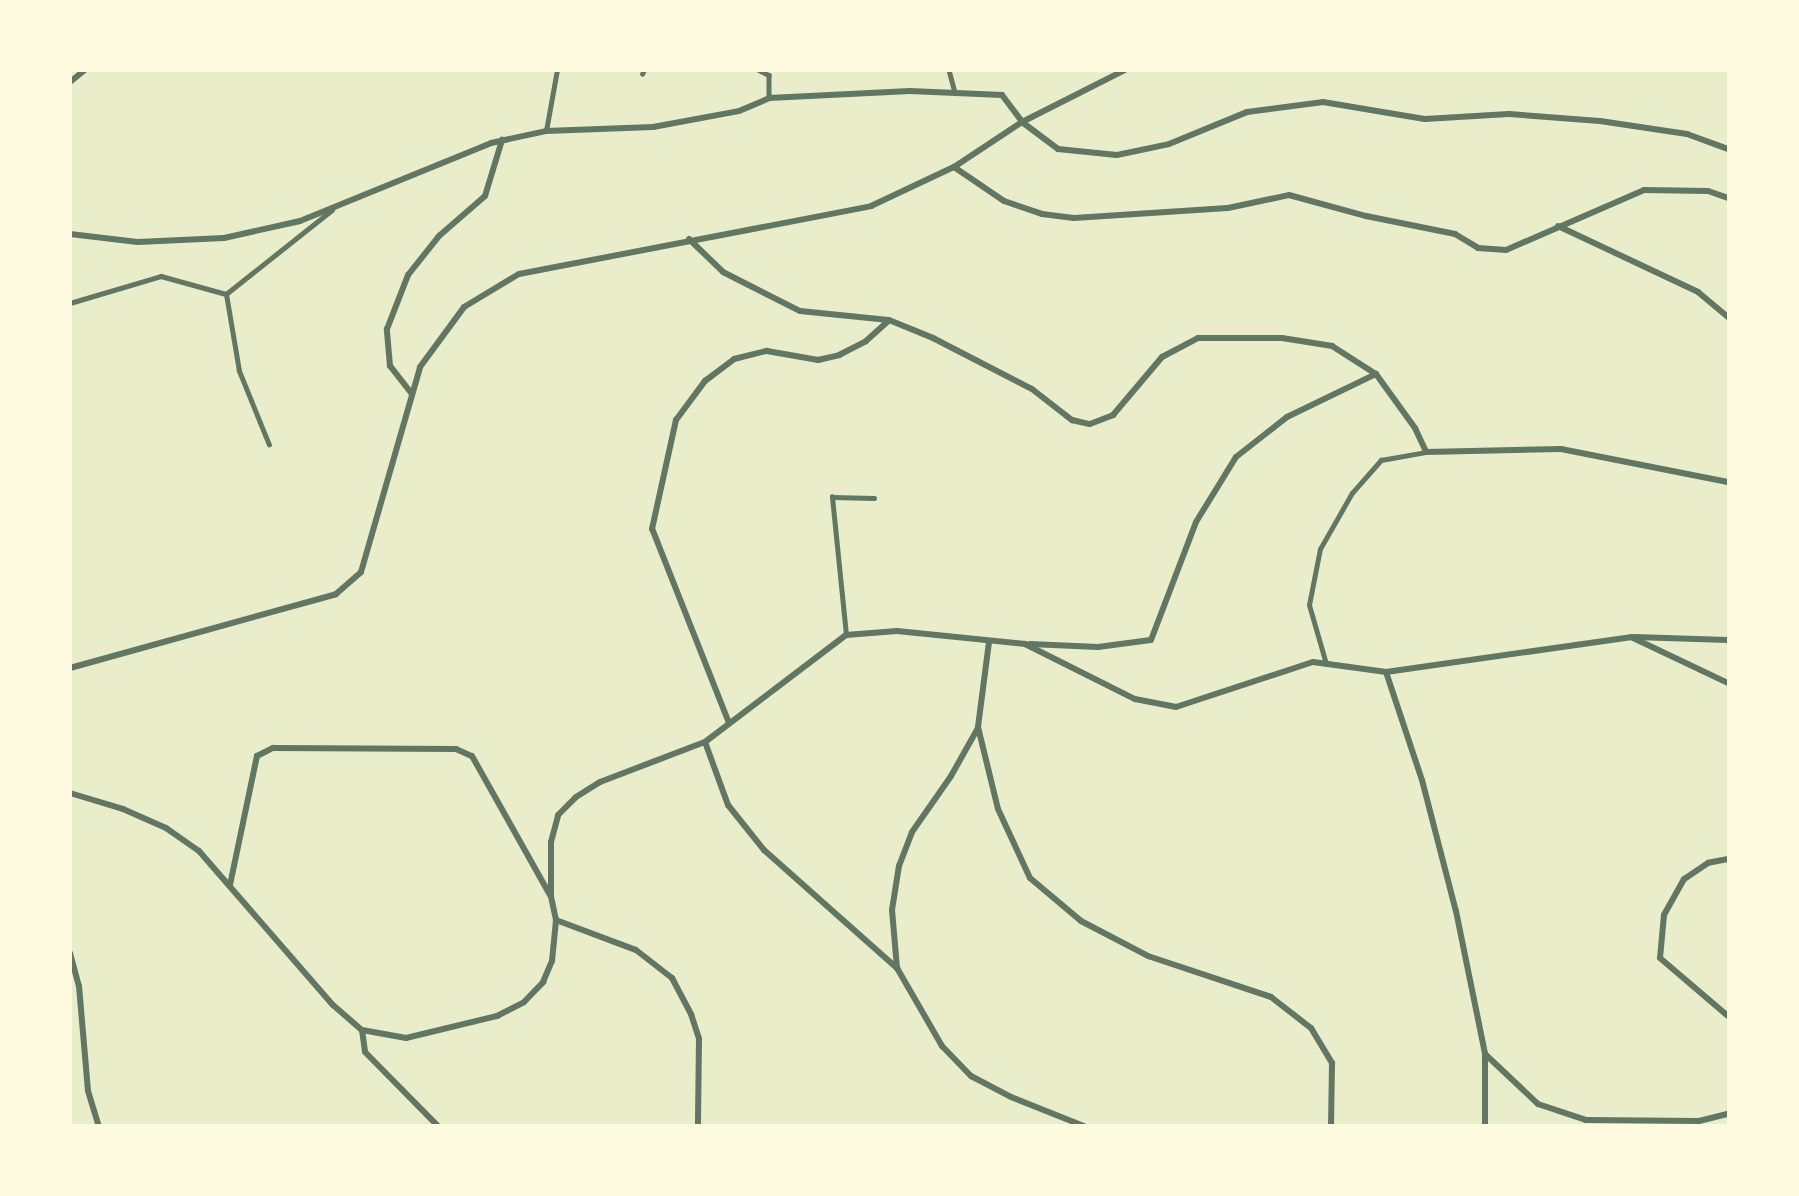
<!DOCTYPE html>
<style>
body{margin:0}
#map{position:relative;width:1799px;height:1196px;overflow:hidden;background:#e9edc9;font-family:"Alegreya Sans",sans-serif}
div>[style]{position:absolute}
.service>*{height:4.5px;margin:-2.25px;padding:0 2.25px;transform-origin:2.25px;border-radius:2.25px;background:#617663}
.minor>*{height:6px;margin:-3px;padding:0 3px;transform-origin:3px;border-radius:3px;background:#617663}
span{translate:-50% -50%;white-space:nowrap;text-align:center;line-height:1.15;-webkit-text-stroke:6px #fefae0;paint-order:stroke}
.frame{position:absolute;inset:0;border:72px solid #fefae0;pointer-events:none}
</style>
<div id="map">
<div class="service">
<div style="left:759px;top:70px;width:11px;rotate:27deg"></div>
<div style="left:769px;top:75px;width:23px;rotate:90deg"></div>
<div style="left:949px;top:70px;width:23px;rotate:75deg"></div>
<div style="left:642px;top:74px;width:4px;rotate:-63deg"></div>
<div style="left:546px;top:131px;width:62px;rotate:-79.8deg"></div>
<div style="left:70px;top:303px;width:95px;rotate:-16.5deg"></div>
<div style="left:161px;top:276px;width:67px;rotate:15.5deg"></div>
<div style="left:269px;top:445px;width:80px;rotate:-112.1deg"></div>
<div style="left:239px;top:371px;width:78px;rotate:-99.6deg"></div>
<div style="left:226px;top:294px;width:135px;rotate:-38.4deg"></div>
<div style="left:846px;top:635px;width:139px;rotate:-95.8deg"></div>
<div style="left:832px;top:497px;width:42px;rotate:1.4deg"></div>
<div style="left:1326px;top:664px;width:61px;rotate:-106.1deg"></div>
<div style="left:1309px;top:605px;width:57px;rotate:-78.9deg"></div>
<div style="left:1320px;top:549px;width:64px;rotate:-60.3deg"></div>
<div style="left:1352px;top:493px;width:44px;rotate:-48.7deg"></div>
<div style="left:1381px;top:460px;width:46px;rotate:-10.1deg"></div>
</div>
<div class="minor">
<div style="left:70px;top:82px;width:19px;rotate:-39deg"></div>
<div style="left:954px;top:167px;width:60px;rotate:34.2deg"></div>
<div style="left:1004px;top:201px;width:40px;rotate:18.9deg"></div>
<div style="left:1042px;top:214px;width:32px;rotate:7deg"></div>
<div style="left:1074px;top:218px;width:154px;rotate:-3.7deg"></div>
<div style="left:1228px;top:208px;width:62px;rotate:-12deg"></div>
<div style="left:1289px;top:195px;width:80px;rotate:15.3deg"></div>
<div style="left:1366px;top:216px;width:91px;rotate:11.4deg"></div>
<div style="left:1455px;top:234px;width:27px;rotate:31deg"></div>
<div style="left:1478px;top:248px;width:28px;rotate:4deg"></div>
<div style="left:1506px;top:250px;width:150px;rotate:-23.5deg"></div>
<div style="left:1644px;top:190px;width:64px;rotate:0.9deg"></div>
<div style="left:1708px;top:191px;width:21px;rotate:19deg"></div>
<div style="left:1558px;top:226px;width:155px;rotate:25.2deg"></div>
<div style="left:1698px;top:292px;width:39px;rotate:40deg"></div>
<div style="left:70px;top:234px;width:68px;rotate:6.7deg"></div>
<div style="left:138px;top:242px;width:86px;rotate:-2.7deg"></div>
<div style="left:224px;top:238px;width:78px;rotate:-12.6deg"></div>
<div style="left:300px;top:221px;width:206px;rotate:-22.2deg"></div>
<div style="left:491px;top:143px;width:56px;rotate:-12.3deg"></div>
<div style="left:546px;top:131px;width:107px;rotate:-2.1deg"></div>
<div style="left:653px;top:127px;width:87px;rotate:-10.5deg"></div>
<div style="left:739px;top:111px;width:33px;rotate:-23deg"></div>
<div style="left:769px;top:98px;width:141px;rotate:-2.8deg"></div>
<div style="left:910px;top:91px;width:92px;rotate:2.5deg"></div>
<div style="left:1002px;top:95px;width:34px;rotate:53deg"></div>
<div style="left:1022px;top:122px;width:45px;rotate:36.9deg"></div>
<div style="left:1058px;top:149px;width:59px;rotate:5.8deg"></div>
<div style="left:1117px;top:155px;width:53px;rotate:-11.9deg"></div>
<div style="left:1169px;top:144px;width:84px;rotate:-22.3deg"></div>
<div style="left:1247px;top:112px;width:77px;rotate:-7.5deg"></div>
<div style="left:1323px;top:102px;width:103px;rotate:9.5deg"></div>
<div style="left:1425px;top:119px;width:84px;rotate:-3.4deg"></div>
<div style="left:1509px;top:114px;width:91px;rotate:4.4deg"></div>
<div style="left:1600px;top:121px;width:88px;rotate:8.5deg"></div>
<div style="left:1687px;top:134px;width:44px;rotate:20.1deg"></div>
<div style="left:689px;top:239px;width:47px;rotate:44.1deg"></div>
<div style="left:723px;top:272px;width:86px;rotate:26.9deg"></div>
<div style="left:800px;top:311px;width:89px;rotate:5.8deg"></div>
<div style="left:889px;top:320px;width:48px;rotate:22.2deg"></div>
<div style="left:933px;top:338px;width:111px;rotate:27.3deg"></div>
<div style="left:1032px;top:389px;width:51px;rotate:37.8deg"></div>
<div style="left:1072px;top:420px;width:18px;rotate:13deg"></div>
<div style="left:1090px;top:424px;width:25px;rotate:-21deg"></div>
<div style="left:1113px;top:415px;width:76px;rotate:-49.8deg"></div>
<div style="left:1162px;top:357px;width:41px;rotate:-27.8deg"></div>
<div style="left:1198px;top:338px;width:84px"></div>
<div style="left:1282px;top:338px;width:51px;rotate:9.1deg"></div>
<div style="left:1332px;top:346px;width:52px;rotate:32.5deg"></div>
<div style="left:1376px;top:374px;width:67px;rotate:54.2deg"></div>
<div style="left:1415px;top:428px;width:26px;rotate:65deg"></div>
<div style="left:1426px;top:452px;width:135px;rotate:-1.3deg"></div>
<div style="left:1561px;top:449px;width:170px;rotate:11.2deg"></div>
<div style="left:412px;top:394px;width:36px;rotate:-128deg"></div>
<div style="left:390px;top:366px;width:37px;rotate:-95deg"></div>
<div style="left:387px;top:329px;width:58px;rotate:-68.7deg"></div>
<div style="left:408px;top:275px;width:50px;rotate:-51.5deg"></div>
<div style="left:439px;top:236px;width:61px;rotate:-41deg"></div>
<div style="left:485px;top:196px;width:59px;rotate:-73.1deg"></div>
<div style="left:1634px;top:637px;width:94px;rotate:1.8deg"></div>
<div style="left:989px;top:642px;width:86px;rotate:97.4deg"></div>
<div style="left:978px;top:727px;width:84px;rotate:76.3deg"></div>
<div style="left:998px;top:809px;width:76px;rotate:65.1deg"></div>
<div style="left:1030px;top:878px;width:67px;rotate:40.1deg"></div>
<div style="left:1081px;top:921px;width:76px;rotate:27.6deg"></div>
<div style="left:1148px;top:956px;width:130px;rotate:18.4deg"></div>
<div style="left:1271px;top:997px;width:51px;rotate:37.8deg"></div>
<div style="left:1311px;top:1028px;width:41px;rotate:59deg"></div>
<div style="left:1332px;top:1063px;width:63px;rotate:90.9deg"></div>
<div style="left:1030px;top:644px;width:68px;rotate:2.5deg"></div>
<div style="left:1098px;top:647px;width:53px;rotate:-7.5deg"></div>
<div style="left:1151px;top:640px;width:126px;rotate:-69.1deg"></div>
<div style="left:1196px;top:522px;width:76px;rotate:-58.4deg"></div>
<div style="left:1236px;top:457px;width:65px;rotate:-38.1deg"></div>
<div style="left:1287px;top:417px;width:99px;rotate:-25.8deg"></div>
<div style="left:70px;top:668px;width:276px;rotate:-15.5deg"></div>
<div style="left:336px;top:594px;width:33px;rotate:-41deg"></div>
<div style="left:361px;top:572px;width:213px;rotate:-73.9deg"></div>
<div style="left:420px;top:367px;width:74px;rotate:-53.7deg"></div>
<div style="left:464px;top:307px;width:64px;rotate:-31deg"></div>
<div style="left:519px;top:274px;width:359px;rotate:-10.9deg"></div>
<div style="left:871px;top:206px;width:92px;rotate:-25.2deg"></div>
<div style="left:954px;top:167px;width:82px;rotate:-33.5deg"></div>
<div style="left:1022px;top:122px;width:115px;rotate:-26.8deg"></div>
<div style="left:1386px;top:672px;width:114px;rotate:71.6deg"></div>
<div style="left:1422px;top:780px;width:135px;rotate:75.5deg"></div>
<div style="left:1456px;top:911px;width:146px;rotate:78.5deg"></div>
<div style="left:1485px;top:1054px;width:72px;rotate:90deg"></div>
<div style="left:729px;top:723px;width:209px;rotate:-111.6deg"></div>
<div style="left:652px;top:529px;width:112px;rotate:-77.6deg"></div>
<div style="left:676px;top:420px;width:49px;rotate:-53.4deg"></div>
<div style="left:705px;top:381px;width:36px;rotate:-37deg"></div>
<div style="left:734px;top:359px;width:34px;rotate:-14deg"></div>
<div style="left:767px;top:351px;width:52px;rotate:10deg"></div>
<div style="left:818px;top:360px;width:22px;rotate:-13deg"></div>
<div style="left:839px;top:355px;width:30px;rotate:-27deg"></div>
<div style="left:866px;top:341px;width:31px;rotate:-42deg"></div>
<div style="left:705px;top:742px;width:67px;rotate:69.9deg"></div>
<div style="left:728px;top:805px;width:58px;rotate:51.3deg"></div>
<div style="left:764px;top:850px;width:178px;rotate:41.6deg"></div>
<div style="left:897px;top:968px;width:90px;rotate:60deg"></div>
<div style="left:942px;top:1046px;width:42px;rotate:46deg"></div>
<div style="left:971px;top:1076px;width:45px;rotate:27.7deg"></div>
<div style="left:1011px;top:1097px;width:79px;rotate:21.7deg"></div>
<div style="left:70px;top:793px;width:55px;rotate:16.8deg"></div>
<div style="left:123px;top:809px;width:47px;rotate:23.8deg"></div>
<div style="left:166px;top:828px;width:40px;rotate:34.9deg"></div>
<div style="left:199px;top:851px;width:204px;rotate:49deg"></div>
<div style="left:333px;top:1005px;width:38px;rotate:41deg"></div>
<div style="left:362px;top:1030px;width:45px;rotate:10.3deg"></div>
<div style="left:406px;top:1038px;width:94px;rotate:-13.6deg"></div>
<div style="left:497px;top:1016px;width:30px;rotate:-27deg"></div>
<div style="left:524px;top:1002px;width:28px;rotate:-46deg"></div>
<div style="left:543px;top:982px;width:23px;rotate:-67deg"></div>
<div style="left:552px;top:961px;width:41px;rotate:-84.4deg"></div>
<div style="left:556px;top:920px;width:25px;rotate:-102deg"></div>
<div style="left:551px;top:896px;width:54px;rotate:-90deg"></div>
<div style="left:551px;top:842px;width:28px;rotate:-75deg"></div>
<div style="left:558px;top:815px;width:25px;rotate:-45deg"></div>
<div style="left:576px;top:797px;width:28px;rotate:-32deg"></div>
<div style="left:600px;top:782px;width:112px;rotate:-20.9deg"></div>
<div style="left:705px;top:742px;width:177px;rotate:-37.2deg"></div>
<div style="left:846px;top:635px;width:51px;rotate:-4.5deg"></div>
<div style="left:897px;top:631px;width:129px;rotate:5.8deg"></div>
<div style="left:1025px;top:644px;width:123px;rotate:26.6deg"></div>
<div style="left:1135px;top:699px;width:42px;rotate:11deg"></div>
<div style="left:1176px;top:707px;width:144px;rotate:-18.2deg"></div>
<div style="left:1313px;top:662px;width:74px;rotate:7.8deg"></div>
<div style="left:1386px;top:672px;width:247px;rotate:-8.1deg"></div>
<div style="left:1631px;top:637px;width:107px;rotate:25.4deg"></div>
<div style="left:1728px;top:859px;width:20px;rotate:169deg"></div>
<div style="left:1708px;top:863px;width:29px;rotate:146deg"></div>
<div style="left:1684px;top:879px;width:41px;rotate:119.1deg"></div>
<div style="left:1664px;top:915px;width:43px;rotate:95.3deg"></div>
<div style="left:1660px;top:958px;width:89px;rotate:40.5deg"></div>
<div style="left:230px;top:885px;width:132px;rotate:-78.2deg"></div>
<div style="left:257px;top:756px;width:18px;rotate:-27deg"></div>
<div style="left:273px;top:748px;width:183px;rotate:0.3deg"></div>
<div style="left:456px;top:749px;width:17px;rotate:24deg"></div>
<div style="left:472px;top:756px;width:159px;rotate:60.7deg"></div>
<div style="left:556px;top:920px;width:85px;rotate:20.6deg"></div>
<div style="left:636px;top:950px;width:46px;rotate:37.9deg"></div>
<div style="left:672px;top:978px;width:41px;rotate:62.2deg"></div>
<div style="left:691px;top:1014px;width:26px;rotate:72deg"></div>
<div style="left:699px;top:1039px;width:87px;rotate:90.7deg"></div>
<div style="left:70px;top:953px;width:34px;rotate:75deg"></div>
<div style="left:79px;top:986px;width:105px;rotate:85.1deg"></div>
<div style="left:88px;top:1091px;width:37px;rotate:73deg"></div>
<div style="left:897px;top:968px;width:58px;rotate:-94.9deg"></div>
<div style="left:892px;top:910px;width:45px;rotate:-81deg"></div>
<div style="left:899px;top:866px;width:36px;rotate:-69deg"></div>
<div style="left:912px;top:832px;width:68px;rotate:-55.1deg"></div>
<div style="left:951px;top:776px;width:55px;rotate:-60.6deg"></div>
<div style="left:362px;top:1030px;width:22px;rotate:82deg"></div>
<div style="left:365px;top:1052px;width:104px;rotate:45.4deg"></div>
<div style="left:1485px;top:1054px;width:73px;rotate:43.3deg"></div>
<div style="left:1538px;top:1104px;width:51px;rotate:18.4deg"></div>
<div style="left:1586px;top:1120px;width:113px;rotate:0.5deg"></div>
<div style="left:1699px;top:1121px;width:30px;rotate:-14deg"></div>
</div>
<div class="frame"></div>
</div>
